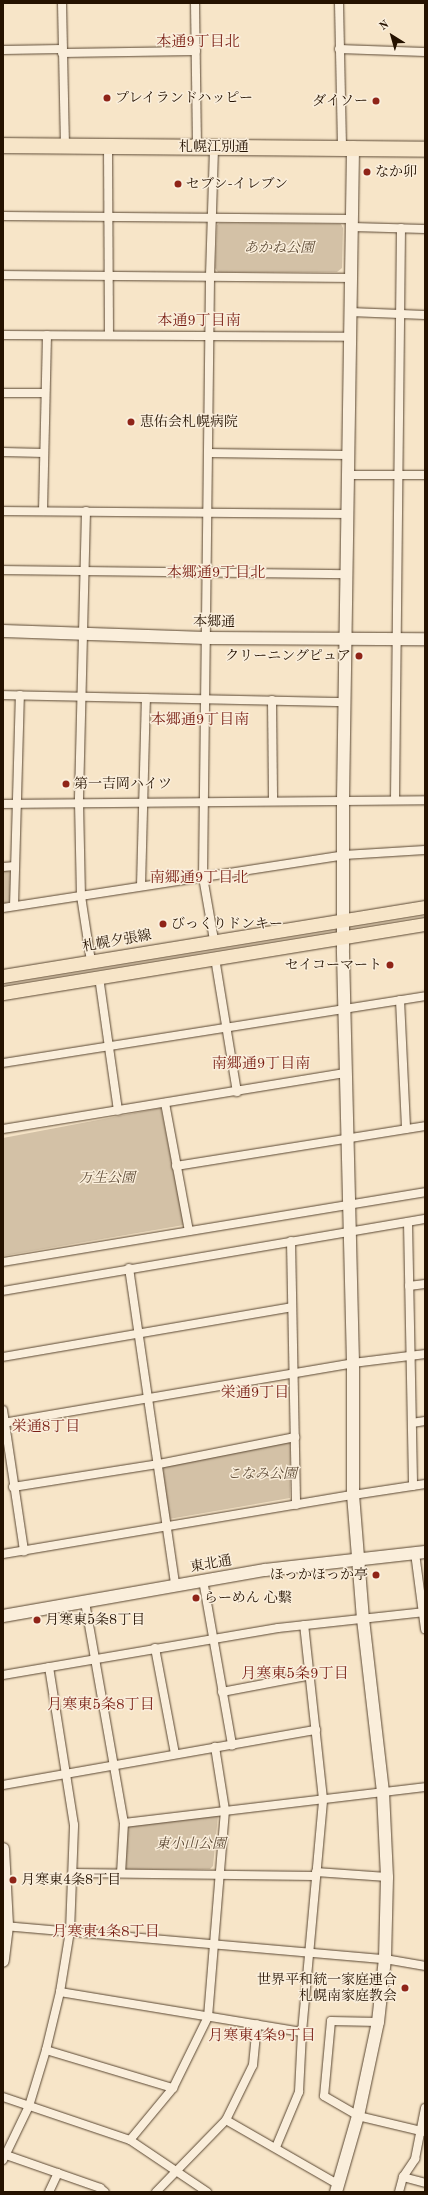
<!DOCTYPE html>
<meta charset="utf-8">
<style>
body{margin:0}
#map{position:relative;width:428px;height:2195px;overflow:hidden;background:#f7e5c8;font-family:"Old Standard TT","Noto Serif JP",serif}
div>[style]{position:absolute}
.green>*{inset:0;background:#d3c1a6}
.roads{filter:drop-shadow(0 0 1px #5a4732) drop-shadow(0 0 1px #5a4732)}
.street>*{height:8px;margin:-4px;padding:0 4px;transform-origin:4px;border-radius:4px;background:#faeedb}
.secondary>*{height:12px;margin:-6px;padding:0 6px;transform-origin:6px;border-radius:6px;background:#faeedb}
.primary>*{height:13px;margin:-6.5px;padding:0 6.5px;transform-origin:6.5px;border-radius:6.5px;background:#f7e5c8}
.highway>*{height:15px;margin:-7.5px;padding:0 7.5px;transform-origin:7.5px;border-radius:7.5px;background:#f7e5c8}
.dots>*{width:11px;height:11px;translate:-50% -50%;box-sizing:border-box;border:2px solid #faeedb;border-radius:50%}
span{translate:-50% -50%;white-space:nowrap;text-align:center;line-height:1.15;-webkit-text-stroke:3px #faeedb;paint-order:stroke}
.poi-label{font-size:14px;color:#251200}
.left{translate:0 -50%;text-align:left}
.right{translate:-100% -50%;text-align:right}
.street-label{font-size:14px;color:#251200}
.park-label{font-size:14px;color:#624f3a;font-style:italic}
.neighbourhood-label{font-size:15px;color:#7a1f14}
.frame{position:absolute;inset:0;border:4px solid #251200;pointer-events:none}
.north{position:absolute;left:372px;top:16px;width:40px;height:40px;-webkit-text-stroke:3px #faeedb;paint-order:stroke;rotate:323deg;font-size:11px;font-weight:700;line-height:16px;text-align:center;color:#251200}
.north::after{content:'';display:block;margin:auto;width:14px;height:18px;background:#251200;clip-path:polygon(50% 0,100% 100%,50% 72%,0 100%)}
</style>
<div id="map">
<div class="green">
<div style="clip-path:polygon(219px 223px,341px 224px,343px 228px,342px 268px,337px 272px,218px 272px,215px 268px,217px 225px)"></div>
<div style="clip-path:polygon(3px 870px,11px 872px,11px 901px,3px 904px)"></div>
<div style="clip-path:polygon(161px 1108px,184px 1225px,3px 1256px,3px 1138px)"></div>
<div style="clip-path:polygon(286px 1441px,290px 1442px,290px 1498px,169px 1519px,163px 1469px,164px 1466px)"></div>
<div style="clip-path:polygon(215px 1816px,218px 1816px,213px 1866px,210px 1869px,126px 1869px,127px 1829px,129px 1826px)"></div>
</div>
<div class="roads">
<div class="street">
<div style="left:62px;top:3px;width:142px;rotate:88.8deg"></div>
<div style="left:195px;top:3px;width:144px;rotate:89.2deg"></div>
<div style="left:339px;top:3px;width:144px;rotate:88.8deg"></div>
<div style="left:339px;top:49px;width:86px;rotate:2deg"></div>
<div style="left:3px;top:50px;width:59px;rotate:-1deg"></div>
<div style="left:62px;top:53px;width:134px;rotate:-0.9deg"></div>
<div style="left:108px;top:146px;width:189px;rotate:89.7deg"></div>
<div style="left:3px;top:216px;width:349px;rotate:0.5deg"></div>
<div style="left:352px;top:227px;width:73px;rotate:1.6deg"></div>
<div style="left:3px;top:275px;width:348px;rotate:0.5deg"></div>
<div style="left:350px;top:312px;width:75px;rotate:2.3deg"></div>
<div style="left:3px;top:335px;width:346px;rotate:0.3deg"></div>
<div style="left:3px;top:393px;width:42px"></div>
<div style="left:3px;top:452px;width:41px;rotate:1.4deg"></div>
<div style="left:208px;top:453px;width:139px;rotate:0.8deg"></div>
<div style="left:348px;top:475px;width:77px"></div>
<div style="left:3px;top:511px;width:344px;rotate:0.5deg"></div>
<div style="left:43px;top:511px;width:176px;rotate:-88.7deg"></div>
<div style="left:86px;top:511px;width:291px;rotate:91.4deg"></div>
<div style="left:79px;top:802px;width:94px;rotate:88.8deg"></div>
<div style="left:81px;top:896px;width:66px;rotate:81.3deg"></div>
<div style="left:3px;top:570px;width:343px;rotate:0.7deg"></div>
<div style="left:3px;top:695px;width:341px;rotate:1.2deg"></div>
<div style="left:272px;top:700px;width:101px;rotate:89.4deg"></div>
<div style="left:395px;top:800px;width:572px;rotate:-89.4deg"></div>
<div style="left:3px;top:804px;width:422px;rotate:-0.5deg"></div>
<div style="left:3px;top:867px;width:12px;rotate:-5deg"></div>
<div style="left:141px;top:886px;width:188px;rotate:-88.5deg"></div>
<div style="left:14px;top:906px;width:211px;rotate:-88.4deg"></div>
<div style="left:3px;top:908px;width:345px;rotate:-8.8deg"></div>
<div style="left:344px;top:855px;width:81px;rotate:-3.5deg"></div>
<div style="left:214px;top:940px;width:64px;rotate:-99.9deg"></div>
<div style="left:203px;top:877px;width:601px;rotate:-89.33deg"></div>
<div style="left:210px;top:276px;width:129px;rotate:-88.2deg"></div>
<div style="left:215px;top:958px;width:136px;rotate:80.7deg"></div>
<div style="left:99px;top:977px;width:135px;rotate:81.9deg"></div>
<div style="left:400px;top:1000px;width:129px;rotate:87.3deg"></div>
<div style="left:3px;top:1063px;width:427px;rotate:-9deg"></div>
<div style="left:165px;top:1103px;width:130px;rotate:79.4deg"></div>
<div style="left:3px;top:1129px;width:348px;rotate:-9.3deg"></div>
<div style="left:176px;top:1166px;width:252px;rotate:-9.1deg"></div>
<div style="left:408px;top:1222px;width:264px;rotate:88.9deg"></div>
<div style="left:291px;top:1241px;width:264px;rotate:88.9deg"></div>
<div style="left:3px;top:1262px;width:428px;rotate:-9.4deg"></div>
<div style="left:129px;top:1268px;width:320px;rotate:81.7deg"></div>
<div style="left:409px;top:1286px;width:16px;rotate:-7deg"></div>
<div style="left:3px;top:1291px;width:428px;rotate:-9.7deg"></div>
<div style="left:3px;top:1357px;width:293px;rotate:-9.8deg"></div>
<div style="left:3px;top:1410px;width:143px;rotate:81.5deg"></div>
<div style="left:3px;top:1423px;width:355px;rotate:-9.7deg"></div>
<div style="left:353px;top:1363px;width:73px;rotate:-7.1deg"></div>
<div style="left:412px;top:1423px;width:13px;rotate:-9deg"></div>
<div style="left:13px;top:1487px;width:148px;rotate:-9deg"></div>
<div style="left:159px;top:1464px;width:139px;rotate:-11.2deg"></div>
<div style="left:415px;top:1553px;width:77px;rotate:82.5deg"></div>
<div style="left:3px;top:1554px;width:355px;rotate:-9.6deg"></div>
<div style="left:353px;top:1495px;width:73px;rotate:-8.7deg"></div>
<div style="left:203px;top:1580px;width:168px;rotate:80deg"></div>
<div style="left:85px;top:1602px;width:224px;rotate:80deg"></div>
<div style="left:124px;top:1823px;width:50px;rotate:93.4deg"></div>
<div style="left:155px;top:1648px;width:108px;rotate:79.3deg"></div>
<div style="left:3px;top:1675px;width:279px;rotate:-9.7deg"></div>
<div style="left:278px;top:1628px;width:148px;rotate:-6.2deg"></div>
<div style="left:222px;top:1692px;width:91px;rotate:-10.8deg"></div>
<div style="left:3px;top:1785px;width:318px;rotate:-10deg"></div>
<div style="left:124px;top:1823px;width:303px;rotate:-6.8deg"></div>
<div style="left:316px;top:1872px;width:71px;rotate:4deg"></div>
<div style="left:73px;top:1873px;width:242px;rotate:0.7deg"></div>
<div style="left:4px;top:1926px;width:382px;rotate:5deg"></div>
<div style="left:385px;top:1959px;width:41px;rotate:9.9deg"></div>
<div style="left:60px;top:1992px;width:245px;rotate:9.4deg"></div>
<div style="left:378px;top:2022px;width:47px;rotate:-178.8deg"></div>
<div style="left:331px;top:2021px;width:75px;rotate:95.3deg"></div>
<div style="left:324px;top:2096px;width:39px;rotate:30deg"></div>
<div style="left:358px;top:2116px;width:69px;rotate:13.4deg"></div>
<div style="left:46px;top:2050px;width:133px;rotate:16.7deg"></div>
<div style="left:3px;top:2097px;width:134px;rotate:18.7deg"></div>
<div style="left:130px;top:2140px;width:93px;rotate:34deg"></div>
<div style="left:226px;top:2120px;width:130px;rotate:29.9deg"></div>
<div style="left:130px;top:2140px;width:67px;rotate:-50.4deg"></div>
<div style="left:173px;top:2088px;width:79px;rotate:-63.8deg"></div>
<div style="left:208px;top:2017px;width:208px;rotate:-85.3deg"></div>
<div style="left:225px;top:1810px;width:64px;rotate:-99deg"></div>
<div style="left:276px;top:2147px;width:60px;rotate:-67.3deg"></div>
<div style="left:299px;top:2092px;width:60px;rotate:-87.1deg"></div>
<div style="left:302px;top:2032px;width:234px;rotate:-84.8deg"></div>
<div style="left:323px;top:1799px;width:175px;rotate:-96.2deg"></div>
<div style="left:6px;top:2155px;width:100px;rotate:19.3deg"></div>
<div style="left:100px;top:2188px;width:6px;rotate:39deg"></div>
<div style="left:3px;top:2160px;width:60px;rotate:-64.3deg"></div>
<div style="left:29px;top:2106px;width:59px;rotate:-73.1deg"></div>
<div style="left:46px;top:2050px;width:60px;rotate:-76.4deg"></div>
<div style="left:60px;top:1992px;width:62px;rotate:-80.7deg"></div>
<div style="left:70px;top:1931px;width:106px;rotate:-87.8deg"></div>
<div style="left:74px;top:1825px;width:160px;rotate:-99deg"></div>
<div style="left:403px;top:2177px;width:23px;rotate:15deg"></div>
<div style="left:49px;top:2192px;width:21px;rotate:-65deg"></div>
<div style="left:156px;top:2192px;width:100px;rotate:-45.8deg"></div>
<div style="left:226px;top:2120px;width:61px;rotate:-63.9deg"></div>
<div style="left:253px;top:2065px;width:41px;rotate:-84.4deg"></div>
<div style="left:399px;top:2192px;width:16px;rotate:-75deg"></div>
<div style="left:403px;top:2177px;width:22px;rotate:-56deg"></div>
<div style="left:415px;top:2159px;width:52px;rotate:-78.9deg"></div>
</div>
<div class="secondary">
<div style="left:3px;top:631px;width:203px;rotate:2deg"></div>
<div style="left:206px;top:638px;width:219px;rotate:0.3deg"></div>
<div style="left:3px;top:1616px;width:266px;rotate:-10deg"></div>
<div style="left:265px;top:1570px;width:161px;rotate:-6.4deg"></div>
<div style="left:3px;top:1849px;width:77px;rotate:87deg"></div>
<div style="left:7px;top:1926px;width:35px;rotate:97deg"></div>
<div style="left:336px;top:2192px;width:79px;rotate:-73.9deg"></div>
<div style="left:358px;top:2116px;width:96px;rotate:-78deg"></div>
<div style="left:378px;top:2022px;width:63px;rotate:-83.7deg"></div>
<div style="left:385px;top:1959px;width:82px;rotate:-88.6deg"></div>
<div style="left:387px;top:1877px;width:85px;rotate:-92.7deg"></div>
<div style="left:383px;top:1792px;width:174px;rotate:-96.6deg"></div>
<div style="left:363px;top:1619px;width:124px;rotate:-94.6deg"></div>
<div style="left:353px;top:1495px;width:132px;rotate:-90deg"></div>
<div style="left:353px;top:1363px;width:414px;rotate:-91.4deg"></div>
<div style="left:343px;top:949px;width:149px;rotate:-90deg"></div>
<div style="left:343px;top:800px;width:653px;rotate:-89.12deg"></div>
</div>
<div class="primary">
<div style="left:3px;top:976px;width:428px;rotate:-9.3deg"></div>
<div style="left:3px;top:993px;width:428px;rotate:-9.3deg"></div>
</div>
<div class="highway">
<div style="left:3px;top:145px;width:422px;rotate:0.5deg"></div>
</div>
</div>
<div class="dots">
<div style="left:107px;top:98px;background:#8f2418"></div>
<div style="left:376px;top:101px;background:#8f2418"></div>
<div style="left:367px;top:172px;background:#8f2418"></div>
<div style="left:178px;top:184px;background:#8f2418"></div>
<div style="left:131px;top:422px;background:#8f2418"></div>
<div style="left:359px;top:656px;background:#8f2418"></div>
<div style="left:66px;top:784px;background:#8f2418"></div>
<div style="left:163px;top:924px;background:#8f2418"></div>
<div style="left:390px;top:965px;background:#8f2418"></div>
<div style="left:376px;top:1575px;background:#8f2418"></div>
<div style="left:196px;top:1598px;background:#8f2418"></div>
<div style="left:37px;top:1620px;background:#8f2418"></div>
<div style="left:13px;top:1880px;background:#8f2418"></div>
<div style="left:405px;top:1988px;background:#8f2418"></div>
</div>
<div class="poi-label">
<span class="left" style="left:115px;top:98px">プレイランドハッピー</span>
<span class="right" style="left:368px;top:101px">ダイソー</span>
<span class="left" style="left:375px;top:172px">なか卯</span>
<span class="left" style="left:186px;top:184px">セブン-イレブン</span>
<span class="left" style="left:140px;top:422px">恵佑会札幌病院</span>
<span class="right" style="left:351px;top:656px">クリーニングピュア</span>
<span class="left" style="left:74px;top:784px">第一吉岡ハイツ</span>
<span class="left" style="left:171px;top:924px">びっくりドンキー</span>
<span class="right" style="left:382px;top:965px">セイコーマート</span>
<span class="right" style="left:368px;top:1575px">ほっかほっか亭</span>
<span class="left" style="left:204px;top:1598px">らーめん 心繋</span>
<span class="left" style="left:45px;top:1620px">月寒東5条8丁目</span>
<span class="left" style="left:21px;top:1880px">月寒東4条8丁目</span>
<span class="right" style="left:397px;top:1988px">世界平和統一家庭連合<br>札幌南家庭教会</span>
</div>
<div class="street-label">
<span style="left:214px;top:147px">札幌江別通</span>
<span style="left:214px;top:622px;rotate:1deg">本郷通</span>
<span style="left:117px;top:941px;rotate:-10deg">札幌夕張線</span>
<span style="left:211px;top:1564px;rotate:-10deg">東北通</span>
</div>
<div class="park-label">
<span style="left:279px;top:248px">あかね公園</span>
<span style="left:107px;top:1178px">万生公園</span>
<span style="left:262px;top:1474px">こなみ公園</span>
<span style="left:191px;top:1844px">東小山公園</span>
</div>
<div class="neighbourhood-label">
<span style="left:198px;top:43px">本通9丁目北</span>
<span style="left:199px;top:322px">本通9丁目南</span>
<span style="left:216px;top:574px">本郷通9丁目北</span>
<span style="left:200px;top:721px">本郷通9丁目南</span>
<span style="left:199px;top:879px">南郷通9丁目北</span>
<span style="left:261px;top:1065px">南郷通9丁目南</span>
<span style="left:255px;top:1394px">栄通9丁目</span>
<span style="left:46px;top:1428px">栄通8丁目</span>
<span style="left:295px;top:1675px">月寒東5条9丁目</span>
<span style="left:101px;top:1706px">月寒東5条8丁目</span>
<span style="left:106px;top:1933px">月寒東4条8丁目</span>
<span style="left:262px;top:2037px">月寒東4条9丁目</span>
</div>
<div class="frame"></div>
<div class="north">N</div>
</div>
